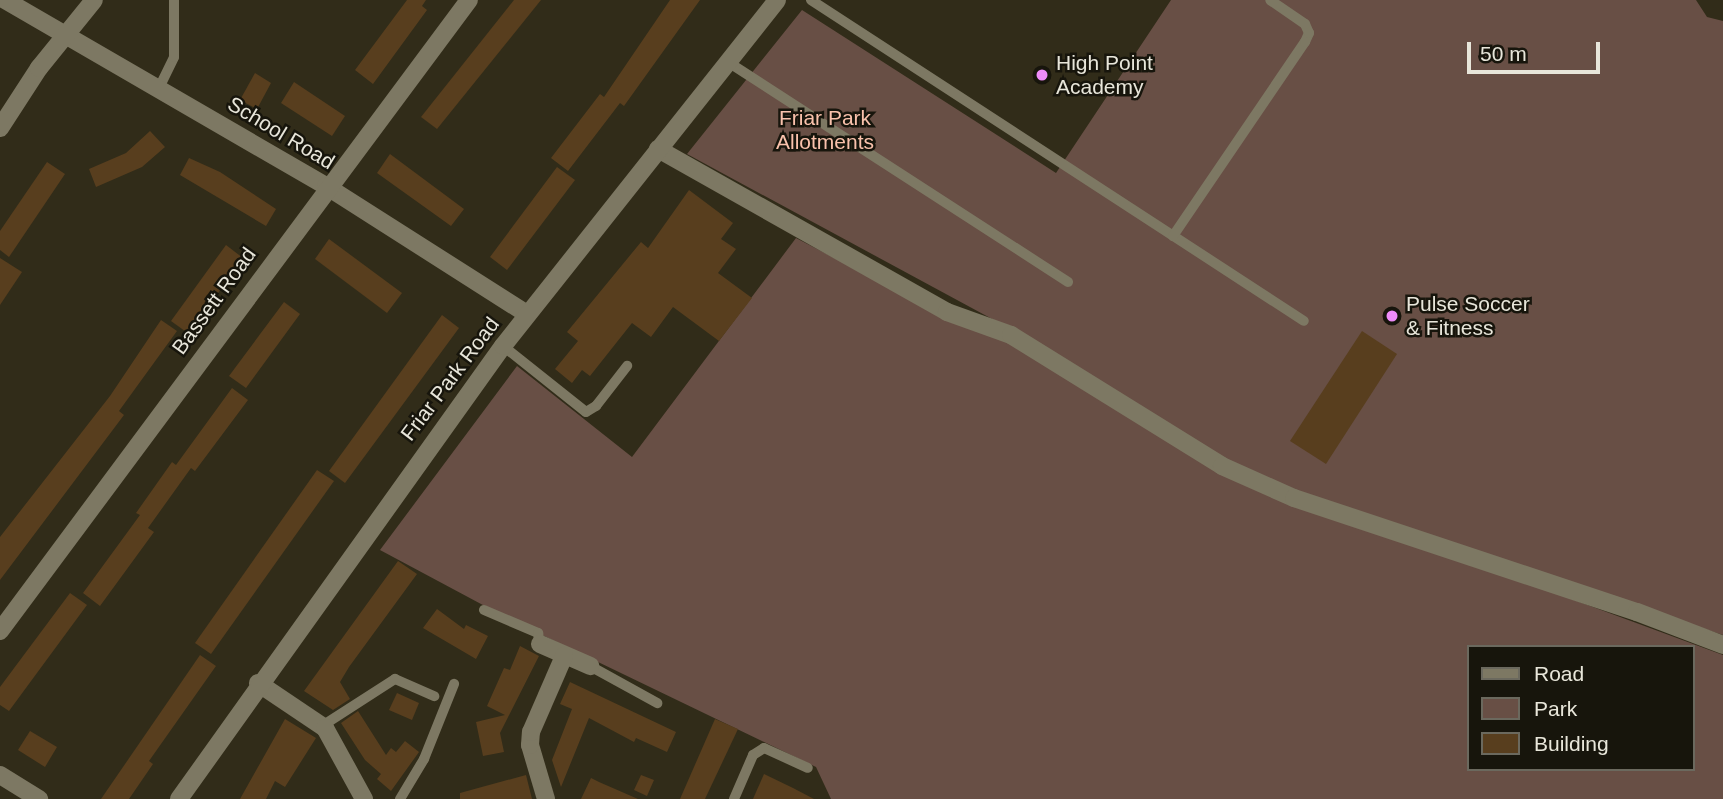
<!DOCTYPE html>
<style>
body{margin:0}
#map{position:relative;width:1723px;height:799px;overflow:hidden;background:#312c19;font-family:Arial,sans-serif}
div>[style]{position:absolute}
.green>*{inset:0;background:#684f45}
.building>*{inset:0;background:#583e1e}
.lane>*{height:10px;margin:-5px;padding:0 5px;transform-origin:5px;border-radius:5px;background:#7d7863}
.street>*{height:18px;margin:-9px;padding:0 9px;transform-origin:9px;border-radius:9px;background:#7d7863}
.dots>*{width:19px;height:19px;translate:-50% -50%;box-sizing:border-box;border:4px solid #17150c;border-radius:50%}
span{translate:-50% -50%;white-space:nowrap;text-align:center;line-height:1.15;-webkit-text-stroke:5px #17150c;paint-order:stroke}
.poi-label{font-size:21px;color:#e8e6da}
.left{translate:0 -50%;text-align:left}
.park-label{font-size:21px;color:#fac2ac}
.street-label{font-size:21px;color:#e8e6da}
.legend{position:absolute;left:1467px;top:645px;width:228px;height:126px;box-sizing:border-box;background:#17150c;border:2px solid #6b695e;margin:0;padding:9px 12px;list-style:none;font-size:21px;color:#e8e6da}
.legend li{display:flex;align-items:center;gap:14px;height:35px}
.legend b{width:35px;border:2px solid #6b695e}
.scale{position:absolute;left:1467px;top:42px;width:133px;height:32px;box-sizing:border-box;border:4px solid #e8e6da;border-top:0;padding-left:9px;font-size:21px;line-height:24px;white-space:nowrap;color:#e8e6da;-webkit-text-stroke:5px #17150c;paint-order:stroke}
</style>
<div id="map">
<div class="green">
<div style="clip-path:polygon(1171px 0,1696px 0,1707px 17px,1723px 21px,1723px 635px,1293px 493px,1222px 460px,994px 320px,687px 154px,802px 10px,1056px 173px)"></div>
<div style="clip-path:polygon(evenodd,796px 238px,963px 325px,1008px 342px,1219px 469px,1723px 655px,1723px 799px,831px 799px,816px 767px,513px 621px,380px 550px,517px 366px,632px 457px,796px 238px,1469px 647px,1693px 647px,1693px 769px,1469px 769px,1469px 647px)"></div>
</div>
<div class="building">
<div style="clip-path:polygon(407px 0,426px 0,422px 6px,427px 10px,373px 84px,355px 70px)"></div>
<div style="clip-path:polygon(514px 0,541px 0,437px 129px,421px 117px)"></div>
<div style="clip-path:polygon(670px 0,700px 0,624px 106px,620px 103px,568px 171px,551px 158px,600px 94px,604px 97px)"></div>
<div style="clip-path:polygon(255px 73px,271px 83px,257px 109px,240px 100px)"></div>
<div style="clip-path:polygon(294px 82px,345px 116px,332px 136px,281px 103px)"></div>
<div style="clip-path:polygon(150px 131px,165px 147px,142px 167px,96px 187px,89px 169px,126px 153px)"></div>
<div style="clip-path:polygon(390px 154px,464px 209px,451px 226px,377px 173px)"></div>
<div style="clip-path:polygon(189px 158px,220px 172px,276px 209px,266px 226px,180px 175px)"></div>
<div style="clip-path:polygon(47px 162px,65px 174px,9px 257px,0 250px,0 231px)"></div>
<div style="clip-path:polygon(557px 167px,575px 180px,507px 270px,490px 257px)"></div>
<div style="clip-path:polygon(689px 190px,733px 223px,721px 239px,736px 249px,718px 273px,752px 298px,719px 341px,673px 307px,651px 337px,632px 323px,590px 376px,582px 370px,572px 383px,555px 369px,578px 341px,567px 332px,641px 242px,648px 248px)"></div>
<div style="clip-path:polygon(329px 239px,402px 293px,387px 313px,315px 259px)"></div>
<div style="clip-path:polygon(226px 245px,243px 258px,189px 334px,171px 321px)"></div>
<div style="clip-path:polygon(0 258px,22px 272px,0 305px)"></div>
<div style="clip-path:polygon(284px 302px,300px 314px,246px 388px,229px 376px)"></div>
<div style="clip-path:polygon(442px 315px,459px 328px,345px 483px,329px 471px)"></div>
<div style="clip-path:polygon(161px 320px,177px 331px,119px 411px,124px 415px,0 580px,0 537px,110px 396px)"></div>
<div style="clip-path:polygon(1362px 331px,1397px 354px,1326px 464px,1290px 441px)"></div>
<div style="clip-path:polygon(232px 388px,248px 400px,195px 471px,191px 468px,148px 528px,154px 532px,100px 606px,83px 593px,140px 515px,136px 513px,172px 462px,176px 465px)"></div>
<div style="clip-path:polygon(317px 470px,334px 481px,211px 654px,195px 643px)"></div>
<div style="clip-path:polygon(398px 561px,417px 574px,349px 667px,340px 682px,350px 699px,333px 710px,304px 691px)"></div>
<div style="clip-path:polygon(70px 593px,87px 605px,9px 711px,0 705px,0 687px)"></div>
<div style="clip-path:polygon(437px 609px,464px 629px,466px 625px,488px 636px,476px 659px,423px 628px)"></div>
<div style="clip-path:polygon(520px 646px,539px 656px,500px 733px,504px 752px,483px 756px,476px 722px,505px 715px,487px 706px,504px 668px,510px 670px)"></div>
<div style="clip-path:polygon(200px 655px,216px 666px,149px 761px,153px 764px,129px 799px,101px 799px)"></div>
<div style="clip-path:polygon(570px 682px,676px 732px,667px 752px,636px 738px,634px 742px,589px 718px,561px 787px,552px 760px,572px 709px,560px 704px)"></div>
<div style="clip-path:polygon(397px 693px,419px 703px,412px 720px,389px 710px)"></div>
<div style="clip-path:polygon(358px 711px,386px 755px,391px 748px,396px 752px,405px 741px,419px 752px,391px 791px,377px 779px,381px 774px,365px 760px,341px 723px)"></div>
<div style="clip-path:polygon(285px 719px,316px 738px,285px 787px,275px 781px,266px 799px,240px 799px)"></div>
<div style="clip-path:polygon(715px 719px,738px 729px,705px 799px,680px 799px)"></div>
<div style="clip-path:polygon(30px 731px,57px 747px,45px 767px,18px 750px)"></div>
<div style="clip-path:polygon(764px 774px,793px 788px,814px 799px,753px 799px)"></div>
<div style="clip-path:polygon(526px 775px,532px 799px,460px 799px,460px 793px)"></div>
<div style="clip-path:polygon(641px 775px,654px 780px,647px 796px,634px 790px)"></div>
<div style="clip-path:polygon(591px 778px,599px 782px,638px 799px,581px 799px)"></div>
</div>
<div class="lane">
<div style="left:811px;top:0;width:588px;rotate:33.07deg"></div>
<div style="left:728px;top:62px;width:405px;rotate:32.9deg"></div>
<div style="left:159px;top:88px;width:34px;rotate:-64deg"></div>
<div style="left:174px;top:57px;width:57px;rotate:-90deg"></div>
<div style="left:1173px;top:236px;width:235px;rotate:-55.8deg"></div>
<div style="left:1305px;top:42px;width:10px;rotate:-66deg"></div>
<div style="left:1309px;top:33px;width:10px;rotate:-114deg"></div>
<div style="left:1305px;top:24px;width:42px;rotate:-145.6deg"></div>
<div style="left:503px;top:346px;width:106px;rotate:38.5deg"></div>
<div style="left:586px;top:412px;width:12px;rotate:-31deg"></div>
<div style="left:596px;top:406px;width:51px;rotate:-52.2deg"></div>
<div style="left:484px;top:610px;width:59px;rotate:23.1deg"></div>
<div style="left:538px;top:633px;width:11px;rotate:80deg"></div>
<div style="left:590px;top:666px;width:77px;rotate:28.9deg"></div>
<div style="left:322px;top:726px;width:87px;rotate:-32.8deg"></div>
<div style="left:395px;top:679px;width:43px;rotate:23.6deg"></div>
<div style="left:400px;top:799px;width:47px;rotate:-59deg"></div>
<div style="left:424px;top:759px;width:81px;rotate:-68.2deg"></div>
<div style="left:734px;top:799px;width:48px;rotate:-66.6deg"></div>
<div style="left:753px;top:755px;width:13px;rotate:-32deg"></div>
<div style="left:764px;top:748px;width:48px;rotate:24.4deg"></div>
</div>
<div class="street">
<div style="left:5px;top:0;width:371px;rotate:30.1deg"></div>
<div style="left:326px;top:186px;width:238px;rotate:32.5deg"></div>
<div style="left:0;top:128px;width:72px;rotate:-57deg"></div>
<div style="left:39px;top:68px;width:87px;rotate:-51deg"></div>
<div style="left:658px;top:149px;width:332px;rotate:29.4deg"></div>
<div style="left:947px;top:312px;width:68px;rotate:19.8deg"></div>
<div style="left:1011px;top:335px;width:248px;rotate:31.8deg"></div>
<div style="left:1222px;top:466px;width:79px;rotate:24deg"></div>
<div style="left:1294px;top:498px;width:361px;rotate:18.4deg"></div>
<div style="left:1637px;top:612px;width:92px;rotate:21deg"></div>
<div style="left:0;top:631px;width:786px;rotate:-53.38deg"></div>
<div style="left:540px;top:644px;width:55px;rotate:23.7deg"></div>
<div style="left:258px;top:683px;width:81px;rotate:33.9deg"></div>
<div style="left:325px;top:728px;width:81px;rotate:61.2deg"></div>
<div style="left:0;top:775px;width:46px;rotate:31.6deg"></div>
<div style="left:179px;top:799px;width:557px;rotate:-54.43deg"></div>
<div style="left:503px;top:346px;width:441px;rotate:-51.6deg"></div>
<div style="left:546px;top:799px;width:56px;rotate:-106.5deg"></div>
<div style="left:530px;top:745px;width:13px;rotate:-86deg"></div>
<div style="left:531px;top:732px;width:83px;rotate:-66.5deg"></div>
</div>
<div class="dots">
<div style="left:1042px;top:75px;background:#ee8cf9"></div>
<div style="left:1392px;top:316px;background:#ee8cf9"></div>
</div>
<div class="poi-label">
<span class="left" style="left:1056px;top:75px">High Point<br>Academy</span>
<span class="left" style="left:1406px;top:316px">Pulse Soccer<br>&amp; Fitness</span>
</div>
<div class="park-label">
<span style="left:825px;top:130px">Friar Park<br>Allotments</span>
</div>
<div class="street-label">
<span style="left:281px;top:133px;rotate:31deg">School Road</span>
<span style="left:214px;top:301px;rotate:-54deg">Bassett Road</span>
<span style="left:450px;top:379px;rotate:-53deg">Friar Park Road</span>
</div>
<ul class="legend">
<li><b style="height:9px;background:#7d7863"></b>Road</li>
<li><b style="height:19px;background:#684f45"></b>Park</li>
<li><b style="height:19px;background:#583e1e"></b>Building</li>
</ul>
<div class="scale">50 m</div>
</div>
